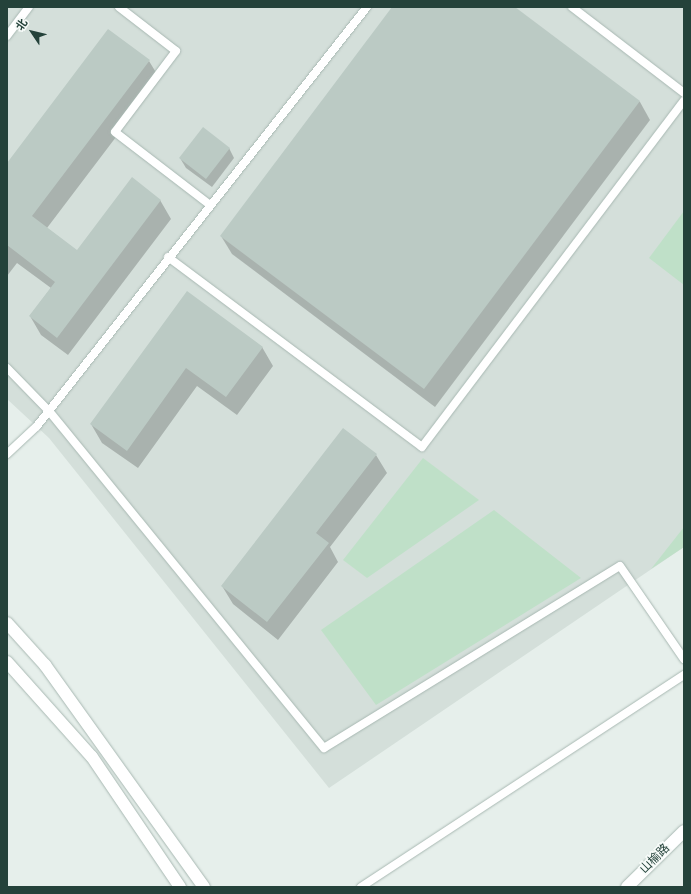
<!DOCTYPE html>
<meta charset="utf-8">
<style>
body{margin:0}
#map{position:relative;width:691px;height:894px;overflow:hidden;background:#e6efeb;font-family:"Nunito Sans","Noto Sans SC",sans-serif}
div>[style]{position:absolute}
.built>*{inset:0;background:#d4dfda}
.green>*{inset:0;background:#bfe0c8}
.shadow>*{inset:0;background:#0003}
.building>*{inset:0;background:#bbcac4}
.roads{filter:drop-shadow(0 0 1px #a8b8b2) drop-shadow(0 0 1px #a8b8b2)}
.service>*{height:8px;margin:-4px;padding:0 4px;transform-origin:4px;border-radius:4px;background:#fff}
.minor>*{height:12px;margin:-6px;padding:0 6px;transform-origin:6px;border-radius:6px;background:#fff}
.tertiary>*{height:12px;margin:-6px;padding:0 6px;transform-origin:6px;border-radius:6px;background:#fff}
span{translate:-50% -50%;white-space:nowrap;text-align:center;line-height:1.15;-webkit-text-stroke:3.5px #f7fbf9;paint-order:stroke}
.street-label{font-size:12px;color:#24423a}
.frame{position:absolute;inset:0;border:8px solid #24423a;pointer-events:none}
.north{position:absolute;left:12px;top:12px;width:40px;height:40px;-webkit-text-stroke:3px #f7fbf9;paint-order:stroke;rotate:305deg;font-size:11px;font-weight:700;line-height:16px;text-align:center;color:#24423a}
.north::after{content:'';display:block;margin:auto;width:14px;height:18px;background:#24423a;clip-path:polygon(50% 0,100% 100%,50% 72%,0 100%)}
</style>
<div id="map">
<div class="built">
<div style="clip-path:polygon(7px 7px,684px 7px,684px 547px,329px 788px,49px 438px,7px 399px)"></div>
</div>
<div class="green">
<div style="clip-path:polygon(684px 211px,684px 285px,649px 258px)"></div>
<div style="clip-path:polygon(423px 458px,479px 500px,367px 578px,343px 560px)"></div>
<div style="clip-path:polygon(494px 510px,581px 578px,376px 705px,321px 630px)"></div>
<div style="clip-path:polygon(684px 527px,684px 547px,651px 569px)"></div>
</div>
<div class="shadow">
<div style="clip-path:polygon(393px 7px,513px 7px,640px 102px,650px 120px,435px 407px,232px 254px,221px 236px)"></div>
<div style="clip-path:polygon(149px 61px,160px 79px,47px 228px,77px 251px,160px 200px,171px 219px,68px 355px,41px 335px,30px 316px,51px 288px,17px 263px,7px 276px,7px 165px)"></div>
<div style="clip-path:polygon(229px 148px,234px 158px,212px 187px,186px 168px,180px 158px)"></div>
<div style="clip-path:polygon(187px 293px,262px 347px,273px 366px,237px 415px,197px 386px,138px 468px,102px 443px,91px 424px)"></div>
<div style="clip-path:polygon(376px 455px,387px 473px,330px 547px,338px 562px,278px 640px,233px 604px,222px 586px)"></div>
</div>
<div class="building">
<div style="clip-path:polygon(392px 7px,515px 7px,640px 101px,424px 389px,220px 236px)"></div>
<div style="clip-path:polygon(108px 29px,150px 60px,32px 216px,77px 250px,132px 177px,161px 200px,57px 338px,29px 316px,55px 282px,7px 245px,7px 163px)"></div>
<div style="clip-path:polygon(203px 127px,230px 148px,206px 179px,179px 158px)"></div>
<div style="clip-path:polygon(187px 291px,263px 347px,226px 397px,186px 368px,127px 451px,90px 424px)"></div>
<div style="clip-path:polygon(343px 428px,377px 454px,316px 533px,329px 543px,267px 622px,221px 586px)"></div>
</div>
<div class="roads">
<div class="service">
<div style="left:119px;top:7px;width:72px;rotate:37.7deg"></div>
<div style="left:176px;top:51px;width:101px;rotate:127deg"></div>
<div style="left:115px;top:132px;width:118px;rotate:37.5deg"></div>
<div style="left:572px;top:7px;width:141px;rotate:37.5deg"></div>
<div style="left:7px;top:36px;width:36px;rotate:-53deg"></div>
<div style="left:168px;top:257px;width:317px;rotate:36.8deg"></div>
<div style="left:422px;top:447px;width:434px;rotate:-52.9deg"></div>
<div style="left:7px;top:368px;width:60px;rotate:45.7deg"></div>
<div style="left:49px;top:411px;width:435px;rotate:50.8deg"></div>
<div style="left:324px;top:748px;width:347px;rotate:-31.6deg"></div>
<div style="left:620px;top:566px;width:113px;rotate:55.5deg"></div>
<div style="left:7px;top:454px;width:41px;rotate:-43deg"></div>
<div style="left:37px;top:426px;width:533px;rotate:-51.78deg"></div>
<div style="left:361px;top:887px;width:386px;rotate:-33.3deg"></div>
</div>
<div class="minor">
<div style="left:7px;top:623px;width:57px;rotate:47.9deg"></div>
<div style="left:45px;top:665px;width:273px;rotate:54.4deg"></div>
<div style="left:7px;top:662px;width:127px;rotate:48.2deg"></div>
<div style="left:92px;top:757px;width:157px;rotate:55.9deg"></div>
</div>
<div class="tertiary">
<div style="left:627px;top:887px;width:80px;rotate:-44.5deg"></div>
</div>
</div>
<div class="street-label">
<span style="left:655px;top:859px;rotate:-45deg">山榆路</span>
</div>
<div class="frame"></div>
<div class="north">北</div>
</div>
